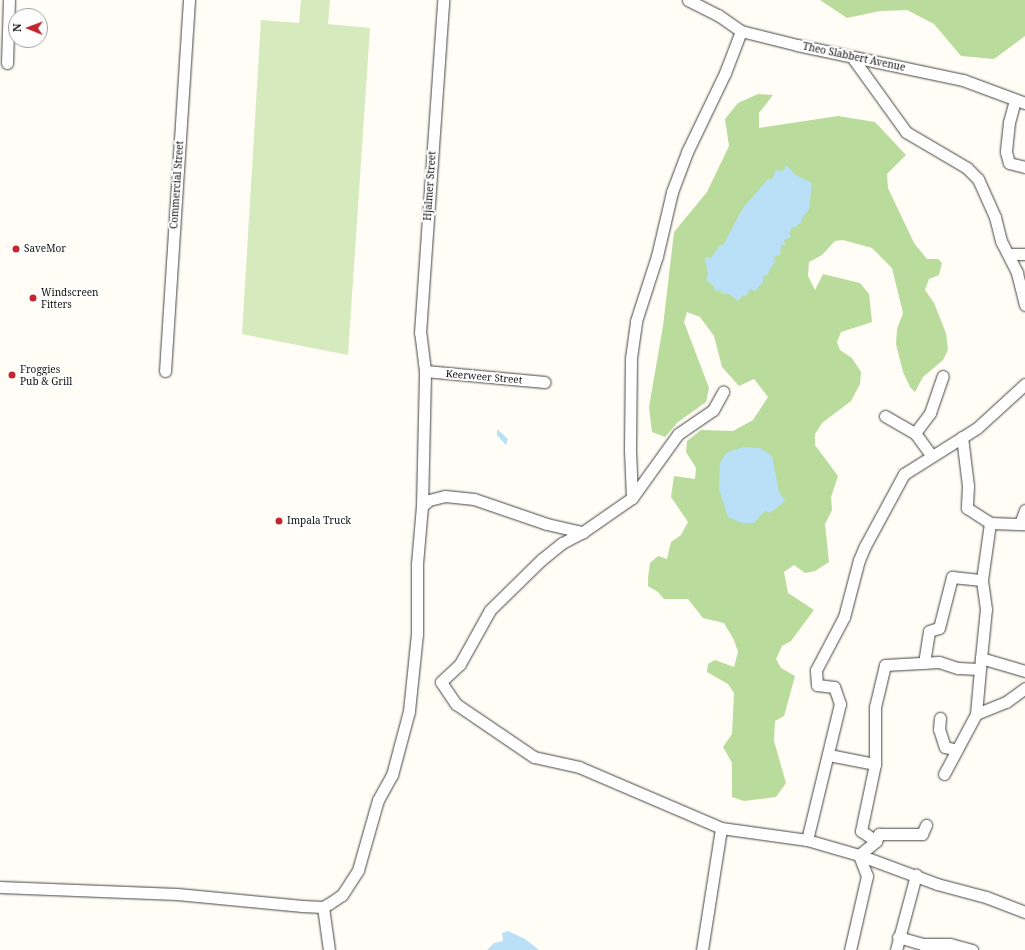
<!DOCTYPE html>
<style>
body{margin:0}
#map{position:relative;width:1025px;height:950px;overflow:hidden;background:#fffdf5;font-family:"Noto Serif",serif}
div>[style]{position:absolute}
.green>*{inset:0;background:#d5ebbd}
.forest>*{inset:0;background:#b9dc9c}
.water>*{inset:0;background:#b9e0f7}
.roads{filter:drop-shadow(0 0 1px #444) drop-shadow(0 0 1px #444)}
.street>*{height:11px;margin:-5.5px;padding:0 5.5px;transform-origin:5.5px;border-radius:5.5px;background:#fff}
.dots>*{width:11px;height:11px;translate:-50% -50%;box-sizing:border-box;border:2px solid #fff;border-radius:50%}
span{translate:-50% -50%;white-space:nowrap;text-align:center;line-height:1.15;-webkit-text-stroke:4px #fff;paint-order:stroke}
.street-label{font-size:10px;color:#111}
.poi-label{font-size:10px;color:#111}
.left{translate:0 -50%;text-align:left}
.north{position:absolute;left:8px;top:8px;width:40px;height:40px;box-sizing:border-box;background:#fff;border:1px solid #a0a0a0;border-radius:50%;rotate:271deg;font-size:11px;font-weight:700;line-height:16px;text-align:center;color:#111}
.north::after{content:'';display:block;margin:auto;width:14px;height:18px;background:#c4262e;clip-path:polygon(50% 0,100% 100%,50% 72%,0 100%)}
</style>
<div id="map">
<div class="green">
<div style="clip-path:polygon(301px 0,330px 0,328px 24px,370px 28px,348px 355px,242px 334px,261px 20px,299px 23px)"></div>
</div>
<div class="forest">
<div style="clip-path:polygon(820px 0,1025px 0,1025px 36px,994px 59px,961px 56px,934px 24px,907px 10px,880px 11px,847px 18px)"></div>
<div style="clip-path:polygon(758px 94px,773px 95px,759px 113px,759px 128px,838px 116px,875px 122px,906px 155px,887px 174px,888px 188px,914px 243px,927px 259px,938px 259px,942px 263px,939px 275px,929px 279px,925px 290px,934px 303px,946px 333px,948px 350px,943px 360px,923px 377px,915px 392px,910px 387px,903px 372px,896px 344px,897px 329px,903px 313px,892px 268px,872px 248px,843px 240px,835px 241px,822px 255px,809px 262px,808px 276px,815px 290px,823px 274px,860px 283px,869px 294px,872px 322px,841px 332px,837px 342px,840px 350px,852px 358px,861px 372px,860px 384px,851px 401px,822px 423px,815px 434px,815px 445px,838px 476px,831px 497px,832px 510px,825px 524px,829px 562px,815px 571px,805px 573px,794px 565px,784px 572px,788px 593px,814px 610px,791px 641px,782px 646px,776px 659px,781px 668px,795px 676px,784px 716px,775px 721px,774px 741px,786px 783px,776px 797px,744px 801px,732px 797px,732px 763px,723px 747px,732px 734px,734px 693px,728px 684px,707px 672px,708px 664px,715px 660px,734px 667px,738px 652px,734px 640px,724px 623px,703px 618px,688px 599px,664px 599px,658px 592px,648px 586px,648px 578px,650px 563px,658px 556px,667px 559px,671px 542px,681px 535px,688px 522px,671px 497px,674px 476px,695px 479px,696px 468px,686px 452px,687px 441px,701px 430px,733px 431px,753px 420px,768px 397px,754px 379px,739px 386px,722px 367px,714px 336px,700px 317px,687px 312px,684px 322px,709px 388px,706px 402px,678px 422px,665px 437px,652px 432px,649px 407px,663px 326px,674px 232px,707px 192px,729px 146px,725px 119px,738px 103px)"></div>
</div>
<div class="water">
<div style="clip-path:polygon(786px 165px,796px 175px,812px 183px,809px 209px,801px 220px,803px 221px,795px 227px,792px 227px,789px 233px,791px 237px,784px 240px,785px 245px,781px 245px,780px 255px,773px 257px,776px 261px,768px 272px,769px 275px,763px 276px,763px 282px,755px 291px,750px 289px,746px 297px,743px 295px,738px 301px,728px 293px,721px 294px,721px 290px,715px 291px,713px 285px,706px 280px,708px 274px,705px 259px,707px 257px,711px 258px,720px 245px,723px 245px,743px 208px,768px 179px,772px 179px,776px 170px,783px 171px)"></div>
<div style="clip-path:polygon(497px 429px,508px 439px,506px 445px,497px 435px)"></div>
<div style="clip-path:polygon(743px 447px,760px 448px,772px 456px,779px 492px,785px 501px,770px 513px,765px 511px,754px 523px,742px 523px,728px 517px,719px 489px,720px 463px,726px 453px)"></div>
<div style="clip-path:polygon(508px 931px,525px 939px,539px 950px,487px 950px,494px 943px,503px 941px,502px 933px)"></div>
</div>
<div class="roads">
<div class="street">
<div style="left:688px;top:0;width:34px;rotate:27deg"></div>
<div style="left:718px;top:15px;width:28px;rotate:35deg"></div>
<div style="left:741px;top:31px;width:58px;rotate:14deg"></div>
<div style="left:797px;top:45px;width:170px;rotate:11.9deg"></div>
<div style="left:963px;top:80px;width:66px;rotate:20.4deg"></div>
<div style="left:852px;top:57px;width:92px;rotate:54.2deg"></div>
<div style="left:906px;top:132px;width:71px;rotate:30.5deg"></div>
<div style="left:967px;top:168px;width:16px;rotate:45deg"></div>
<div style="left:978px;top:179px;width:42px;rotate:65.9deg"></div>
<div style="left:995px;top:217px;width:25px;rotate:76deg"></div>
<div style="left:1001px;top:241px;width:36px;rotate:63deg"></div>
<div style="left:1017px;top:273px;width:33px;rotate:76deg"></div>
<div style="left:7px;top:63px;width:63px;rotate:-88.2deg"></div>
<div style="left:1015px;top:100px;width:23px;rotate:105deg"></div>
<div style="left:1009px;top:122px;width:30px;rotate:96deg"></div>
<div style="left:1006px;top:152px;width:11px;rotate:75deg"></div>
<div style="left:1009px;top:163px;width:16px;rotate:14deg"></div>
<div style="left:1009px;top:254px;width:16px"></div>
<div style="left:165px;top:371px;width:372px;rotate:-86.3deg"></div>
<div style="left:425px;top:371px;width:120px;rotate:5.3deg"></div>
<div style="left:885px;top:416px;width:34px;rotate:30deg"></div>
<div style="left:915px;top:433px;width:27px;rotate:54deg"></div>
<div style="left:915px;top:433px;width:25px;rotate:-53deg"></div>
<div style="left:930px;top:413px;width:39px;rotate:-71deg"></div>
<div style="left:962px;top:437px;width:49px;rotate:83deg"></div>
<div style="left:968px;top:486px;width:22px;rotate:93deg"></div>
<div style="left:967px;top:508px;width:27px;rotate:33deg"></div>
<div style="left:990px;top:523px;width:35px;rotate:2deg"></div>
<div style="left:632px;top:498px;width:47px;rotate:-92.4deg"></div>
<div style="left:630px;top:451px;width:93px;rotate:-89.4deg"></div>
<div style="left:631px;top:358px;width:37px;rotate:-82deg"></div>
<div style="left:636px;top:321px;width:68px;rotate:-72.1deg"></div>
<div style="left:657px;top:256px;width:66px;rotate:-76.8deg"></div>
<div style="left:672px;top:192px;width:43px;rotate:-69.4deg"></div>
<div style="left:687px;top:152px;width:88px;rotate:-64.3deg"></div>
<div style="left:725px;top:73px;width:45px;rotate:-69.1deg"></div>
<div style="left:422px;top:506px;width:135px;rotate:-88.7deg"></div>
<div style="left:425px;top:371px;width:38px;rotate:-97deg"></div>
<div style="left:420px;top:333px;width:334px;rotate:-86deg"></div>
<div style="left:1020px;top:524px;width:15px;rotate:-70deg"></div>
<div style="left:583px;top:532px;width:24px;rotate:152deg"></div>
<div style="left:562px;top:543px;width:26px;rotate:141deg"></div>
<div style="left:542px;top:559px;width:73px;rotate:135.6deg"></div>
<div style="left:490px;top:610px;width:62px;rotate:119.1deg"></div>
<div style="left:460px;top:664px;width:26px;rotate:137deg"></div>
<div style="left:441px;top:682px;width:27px;rotate:56deg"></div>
<div style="left:456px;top:704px;width:94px;rotate:34.2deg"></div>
<div style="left:534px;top:757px;width:46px;rotate:12.5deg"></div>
<div style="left:579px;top:767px;width:155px;rotate:23.2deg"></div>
<div style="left:721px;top:828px;width:87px;rotate:7.9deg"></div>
<div style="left:807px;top:840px;width:54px;rotate:16.1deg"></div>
<div style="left:859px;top:855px;width:83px;rotate:20.4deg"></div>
<div style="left:937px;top:884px;width:51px;rotate:14.9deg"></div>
<div style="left:986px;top:897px;width:42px;rotate:21deg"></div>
<div style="left:981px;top:658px;width:49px;rotate:-84.2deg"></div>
<div style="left:986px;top:609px;width:29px;rotate:-98deg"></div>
<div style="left:982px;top:580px;width:58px;rotate:-82deg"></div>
<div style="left:924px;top:663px;width:32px;rotate:-81deg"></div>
<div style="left:929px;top:631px;width:10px;rotate:-17deg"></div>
<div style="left:939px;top:628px;width:53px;rotate:-75.7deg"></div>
<div style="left:952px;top:577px;width:30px;rotate:6deg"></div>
<div style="left:1025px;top:671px;width:46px;rotate:-163.5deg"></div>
<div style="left:981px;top:658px;width:56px;rotate:95.1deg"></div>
<div style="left:976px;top:714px;width:32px;rotate:-22deg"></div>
<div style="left:1006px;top:702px;width:24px;rotate:-36deg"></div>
<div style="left:940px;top:718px;width:11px;rotate:95deg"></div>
<div style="left:939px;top:729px;width:19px;rotate:72deg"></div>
<div style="left:945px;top:747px;width:12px;rotate:14deg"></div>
<div style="left:829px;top:755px;width:47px;rotate:11.1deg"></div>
<div style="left:944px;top:774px;width:68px;rotate:-61.9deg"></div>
<div style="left:807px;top:840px;width:140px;rotate:-76.4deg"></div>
<div style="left:840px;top:704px;width:18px;rotate:-109deg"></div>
<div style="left:834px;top:687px;width:17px;rotate:-173deg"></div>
<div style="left:817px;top:685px;width:15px;rotate:-94deg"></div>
<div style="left:816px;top:670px;width:60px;rotate:-62.2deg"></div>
<div style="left:844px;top:617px;width:59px;rotate:-75.3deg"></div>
<div style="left:859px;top:560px;width:15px;rotate:-67deg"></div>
<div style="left:865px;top:546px;width:82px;rotate:-61.6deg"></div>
<div style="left:904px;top:474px;width:86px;rotate:-32.2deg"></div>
<div style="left:977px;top:428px;width:65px;rotate:-42.5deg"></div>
<div style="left:876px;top:841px;width:18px;rotate:-146deg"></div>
<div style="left:861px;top:831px;width:68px;rotate:-78.2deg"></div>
<div style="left:875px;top:764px;width:57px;rotate:-90deg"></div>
<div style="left:875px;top:707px;width:43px;rotate:-76.6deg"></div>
<div style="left:885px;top:665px;width:54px;rotate:-3.2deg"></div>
<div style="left:939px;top:662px;width:20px;rotate:18deg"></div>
<div style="left:958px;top:668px;width:21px;rotate:3deg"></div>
<div style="left:0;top:887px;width:177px;rotate:2.3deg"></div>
<div style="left:177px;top:894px;width:126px;rotate:5.5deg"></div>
<div style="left:302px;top:906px;width:21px;rotate:3deg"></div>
<div style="left:323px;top:907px;width:8px;rotate:-30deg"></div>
<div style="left:330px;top:903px;width:14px;rotate:-34deg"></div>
<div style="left:342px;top:895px;width:30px;rotate:-57deg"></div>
<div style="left:358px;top:870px;width:73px;rotate:-74.1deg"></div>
<div style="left:378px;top:800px;width:29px;rotate:-61deg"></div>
<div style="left:392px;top:775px;width:66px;rotate:-75.1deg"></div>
<div style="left:409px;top:711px;width:77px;rotate:-84.1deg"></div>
<div style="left:417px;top:634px;width:70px;rotate:-90deg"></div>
<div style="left:417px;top:564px;width:58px;rotate:-85.1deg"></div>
<div style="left:422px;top:506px;width:9px;rotate:-41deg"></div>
<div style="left:429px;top:500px;width:16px;rotate:-14deg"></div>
<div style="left:445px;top:496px;width:29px;rotate:6deg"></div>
<div style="left:474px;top:499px;width:77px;rotate:18.9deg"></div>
<div style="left:547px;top:524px;width:37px;rotate:13deg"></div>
<div style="left:583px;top:532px;width:60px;rotate:-34.8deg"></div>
<div style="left:632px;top:498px;width:79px;rotate:-54.3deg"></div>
<div style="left:678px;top:434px;width:42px;rotate:-34.4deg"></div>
<div style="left:713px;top:410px;width:21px;rotate:-61deg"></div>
<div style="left:323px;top:907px;width:43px;rotate:82.1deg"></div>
<div style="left:898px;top:937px;width:25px;rotate:16deg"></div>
<div style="left:922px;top:944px;width:28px"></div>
<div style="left:950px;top:944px;width:23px;rotate:15deg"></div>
<div style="left:702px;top:950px;width:123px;rotate:-81.1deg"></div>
<div style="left:850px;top:950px;width:76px;rotate:-77.1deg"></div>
<div style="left:867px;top:876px;width:22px;rotate:-111deg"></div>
<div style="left:859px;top:855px;width:22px;rotate:-39deg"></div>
<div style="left:876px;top:841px;width:8px;rotate:-67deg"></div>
<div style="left:879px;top:834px;width:43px"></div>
<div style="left:922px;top:834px;width:10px;rotate:-66deg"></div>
<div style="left:896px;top:950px;width:78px;rotate:-75.1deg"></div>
</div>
</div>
<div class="dots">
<div style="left:16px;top:249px;background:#c4262e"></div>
<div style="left:33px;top:298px;background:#c4262e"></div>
<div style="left:12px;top:375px;background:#c4262e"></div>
<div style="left:279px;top:521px;background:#c4262e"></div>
</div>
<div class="street-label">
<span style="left:854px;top:57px;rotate:12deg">Theo Slabbert Avenue</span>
<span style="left:177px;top:185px;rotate:-86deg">Commercial Street</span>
<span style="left:430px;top:186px;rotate:-86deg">Hjalmer Street</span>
<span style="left:484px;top:377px;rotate:5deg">Keerweer Street</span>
</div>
<div class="poi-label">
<span class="left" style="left:24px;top:249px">SaveMor</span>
<span class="left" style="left:41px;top:298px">Windscreen<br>Fitters</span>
<span class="left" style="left:20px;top:375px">Froggies<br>Pub &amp; Grill</span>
<span class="left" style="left:287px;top:521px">Impala Truck</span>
</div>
<div class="north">N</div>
</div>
